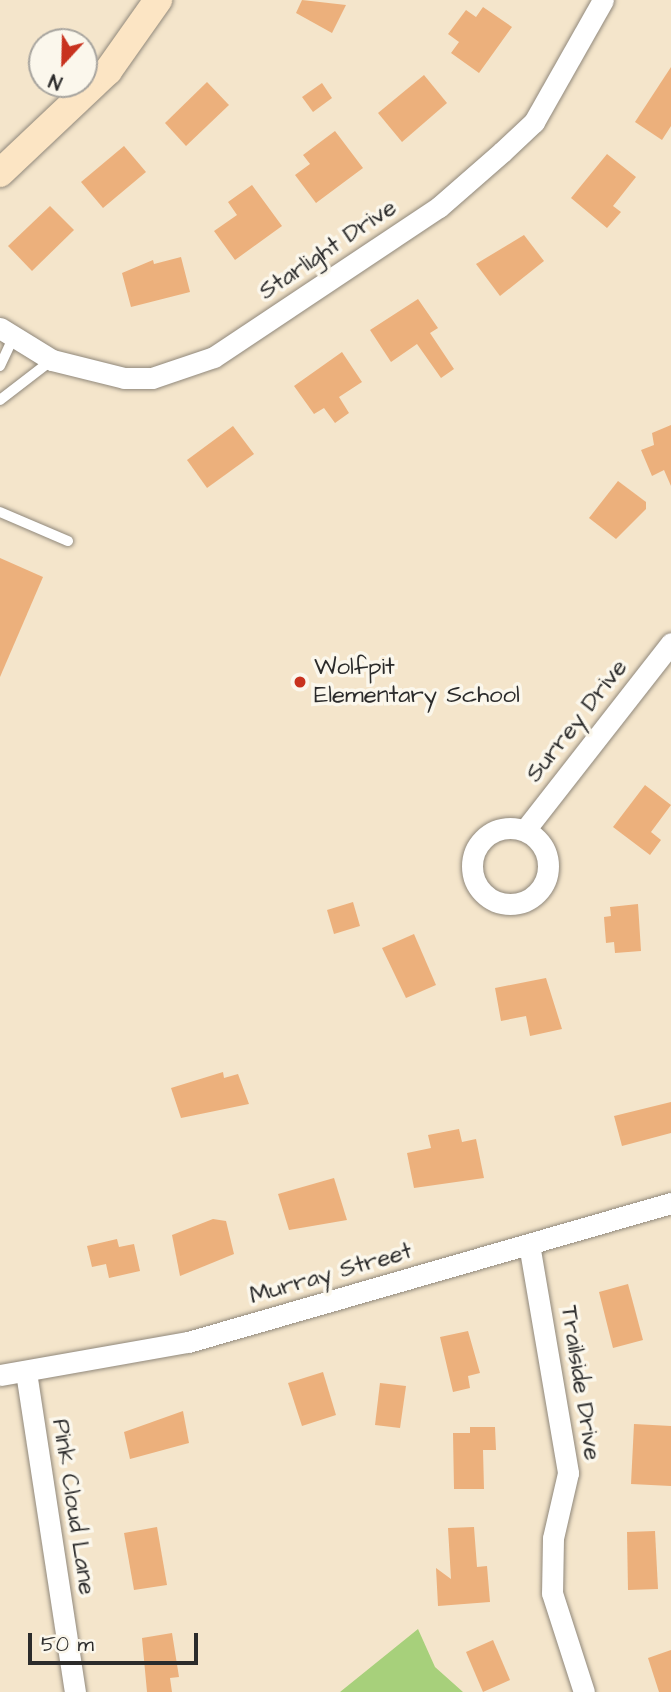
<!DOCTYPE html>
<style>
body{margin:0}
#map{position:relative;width:671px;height:1692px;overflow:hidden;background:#f4e5cb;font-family:"Architects Daughter",sans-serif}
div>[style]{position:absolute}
.green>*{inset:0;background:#a7d07b}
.building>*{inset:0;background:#ecb07c}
.roads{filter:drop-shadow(0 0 2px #90887b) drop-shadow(0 0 2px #90887b)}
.lane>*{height:10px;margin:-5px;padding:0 5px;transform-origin:5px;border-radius:5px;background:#fff}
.street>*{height:21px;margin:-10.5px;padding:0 10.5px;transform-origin:10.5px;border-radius:10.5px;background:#fff}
.street>.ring{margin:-10.5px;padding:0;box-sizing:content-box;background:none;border:21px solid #fff;border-radius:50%}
.secondary>*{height:28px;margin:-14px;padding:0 14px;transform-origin:14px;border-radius:14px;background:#fce5c4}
.dots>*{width:19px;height:19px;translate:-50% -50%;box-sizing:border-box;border:4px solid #fbf7ec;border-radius:50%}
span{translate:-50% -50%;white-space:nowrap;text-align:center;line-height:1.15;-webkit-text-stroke:7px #fbf7ec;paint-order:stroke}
.street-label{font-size:24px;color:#2b2b2b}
.poi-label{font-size:24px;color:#2b2b2b}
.left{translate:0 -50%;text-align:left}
.north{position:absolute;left:28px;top:28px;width:70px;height:70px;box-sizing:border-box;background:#fbf7ec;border:2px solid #a8a59f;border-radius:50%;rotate:202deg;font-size:19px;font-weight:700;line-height:28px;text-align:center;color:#2b2b2b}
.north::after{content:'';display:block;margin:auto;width:24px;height:32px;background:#c8321e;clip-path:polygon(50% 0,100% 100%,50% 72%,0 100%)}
.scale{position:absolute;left:28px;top:1633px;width:170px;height:32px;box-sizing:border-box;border:4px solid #2b2b2b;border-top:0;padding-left:9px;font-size:21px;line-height:24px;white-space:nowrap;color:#2b2b2b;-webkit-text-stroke:5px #fbf7ec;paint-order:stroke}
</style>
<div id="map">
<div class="green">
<div style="clip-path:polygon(418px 1629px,435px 1667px,463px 1692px,340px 1692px)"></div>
</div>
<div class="building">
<div style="clip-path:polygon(302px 0,346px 5px,332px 33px,296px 13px)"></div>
<div style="clip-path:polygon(483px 7px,512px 27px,479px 73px,451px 53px,459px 42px,448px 34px,466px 10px,476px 17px)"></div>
<div style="clip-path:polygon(671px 67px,671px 126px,662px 140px,635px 122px)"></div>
<div style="clip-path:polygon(424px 75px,447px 103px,402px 142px,378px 113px)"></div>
<div style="clip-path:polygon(207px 82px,229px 105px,186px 146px,165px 123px)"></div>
<div style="clip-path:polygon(322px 83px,332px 98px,313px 112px,302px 97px)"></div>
<div style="clip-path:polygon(335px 131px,363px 168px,316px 203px,295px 175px,310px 164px,303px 155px)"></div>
<div style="clip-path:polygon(124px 146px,146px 172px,103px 208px,81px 182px)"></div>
<div style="clip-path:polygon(607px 154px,636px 177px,613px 206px,621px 212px,607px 228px,571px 198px)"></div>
<div style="clip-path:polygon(252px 185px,282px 226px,235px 260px,214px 231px,237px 215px,228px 202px)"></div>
<div style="clip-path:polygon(50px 206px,74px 230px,32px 271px,8px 246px)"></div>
<div style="clip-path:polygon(524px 235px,544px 261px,500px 296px,476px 264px)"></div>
<div style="clip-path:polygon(181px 257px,190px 292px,131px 307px,122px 273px,153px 260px,154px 264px)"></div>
<div style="clip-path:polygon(418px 299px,438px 328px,430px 333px,454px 369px,441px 378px,417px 344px,391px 362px,370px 330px)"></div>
<div style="clip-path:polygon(342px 352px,362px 382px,339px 397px,349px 413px,335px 423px,324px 408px,314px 414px,294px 386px)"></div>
<div style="clip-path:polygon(671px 425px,671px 486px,664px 470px,652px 476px,641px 450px,654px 445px,652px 433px)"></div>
<div style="clip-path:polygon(233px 426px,254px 454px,207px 488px,187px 460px)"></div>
<div style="clip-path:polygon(618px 481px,646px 502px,646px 509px,616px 539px,589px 518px)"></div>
<div style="clip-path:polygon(0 558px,43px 577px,0 677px)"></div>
<div style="clip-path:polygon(645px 785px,671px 805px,651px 832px,661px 840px,650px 855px,613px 827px)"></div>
<div style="clip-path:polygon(353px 902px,360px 926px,334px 934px,327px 910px)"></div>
<div style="clip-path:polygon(638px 904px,641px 951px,615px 953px,614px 942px,606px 943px,604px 917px,611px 916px,610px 907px)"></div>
<div style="clip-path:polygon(414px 934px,436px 985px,406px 998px,382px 948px)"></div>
<div style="clip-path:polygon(546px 978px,562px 1029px,530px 1036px,526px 1016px,501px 1021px,495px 988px)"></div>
<div style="clip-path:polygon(223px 1072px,224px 1078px,238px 1074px,249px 1104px,181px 1118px,171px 1088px)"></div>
<div style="clip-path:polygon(671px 1102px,671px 1133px,622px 1146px,614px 1116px)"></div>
<div style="clip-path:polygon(459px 1129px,462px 1142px,476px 1139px,484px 1178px,414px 1188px,407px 1153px,431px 1148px,428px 1135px)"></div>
<div style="clip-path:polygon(334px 1178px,347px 1220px,289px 1230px,278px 1194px)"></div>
<div style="clip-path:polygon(213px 1219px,226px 1221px,234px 1254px,180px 1276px,172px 1235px)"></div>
<div style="clip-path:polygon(117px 1239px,119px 1247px,134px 1244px,140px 1271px,109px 1278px,106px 1264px,92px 1267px,87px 1246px)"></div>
<div style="clip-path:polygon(628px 1284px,643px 1340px,613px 1348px,599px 1292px)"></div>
<div style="clip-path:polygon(468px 1331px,480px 1373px,468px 1376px,470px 1388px,453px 1392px,440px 1337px)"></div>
<div style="clip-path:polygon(323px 1372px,336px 1415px,302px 1426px,288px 1383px)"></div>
<div style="clip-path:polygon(380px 1383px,406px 1386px,400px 1428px,375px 1425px)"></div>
<div style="clip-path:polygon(183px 1411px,189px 1443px,130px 1459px,124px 1432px)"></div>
<div style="clip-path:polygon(634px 1424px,671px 1426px,671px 1486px,631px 1484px)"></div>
<div style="clip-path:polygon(470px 1427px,495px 1427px,496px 1450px,483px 1450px,484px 1489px,454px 1489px,453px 1433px,470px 1433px)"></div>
<div style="clip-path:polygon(157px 1527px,167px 1585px,134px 1590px,124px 1533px)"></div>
<div style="clip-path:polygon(474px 1527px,477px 1567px,487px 1566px,490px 1602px,438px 1606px,436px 1568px,451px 1579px,448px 1528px)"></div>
<div style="clip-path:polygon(655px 1531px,658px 1589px,628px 1590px,627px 1532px)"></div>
<div style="clip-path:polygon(172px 1633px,179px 1677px,170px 1678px,172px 1692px,147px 1692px,142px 1638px)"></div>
<div style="clip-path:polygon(493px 1640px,510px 1680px,483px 1692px,466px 1652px)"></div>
<div style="clip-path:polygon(671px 1650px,671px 1692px,659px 1692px,648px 1658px)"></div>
</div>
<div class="roads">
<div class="lane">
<div style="left:0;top:366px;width:31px;rotate:-65deg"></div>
<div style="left:0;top:400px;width:66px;rotate:-37.6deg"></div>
<div style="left:0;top:512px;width:74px;rotate:23.1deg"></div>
</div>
<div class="street">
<div style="left:0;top:328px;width:61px;rotate:31.6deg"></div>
<div style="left:52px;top:360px;width:74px;rotate:14deg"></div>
<div style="left:124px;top:378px;width:28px"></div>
<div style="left:152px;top:378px;width:65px;rotate:-18.7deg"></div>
<div style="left:214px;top:357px;width:270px;rotate:-33.7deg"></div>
<div style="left:439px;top:207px;width:84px;rotate:-41.1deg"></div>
<div style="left:502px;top:152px;width:44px;rotate:-43.2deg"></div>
<div style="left:534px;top:122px;width:140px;rotate:-60.5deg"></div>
<div class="ring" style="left:472px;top:828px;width:55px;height:55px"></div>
<div style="left:525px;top:830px;width:237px;rotate:-52deg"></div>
<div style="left:529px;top:1244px;width:232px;rotate:80.3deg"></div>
<div style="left:568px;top:1473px;width:67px;rotate:103deg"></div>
<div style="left:553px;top:1538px;width:55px;rotate:91deg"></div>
<div style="left:552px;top:1593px;width:104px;rotate:72.1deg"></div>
<div style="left:26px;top:1372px;width:324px;rotate:81.3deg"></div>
<div style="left:0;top:1375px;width:191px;rotate:-10deg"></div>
<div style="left:188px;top:1342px;width:503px;rotate:-16.06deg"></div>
</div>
<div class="secondary">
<div style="left:0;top:173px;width:149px;rotate:-43.4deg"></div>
<div style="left:108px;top:71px;width:87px;rotate:-54.8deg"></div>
</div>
</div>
<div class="dots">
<div style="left:300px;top:682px;background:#c8321e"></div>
</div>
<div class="street-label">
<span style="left:328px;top:250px;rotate:-34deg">Starlight Drive</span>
<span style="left:577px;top:721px;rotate:-52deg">Surrey Drive</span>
<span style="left:331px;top:1274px;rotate:-16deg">Murray Street</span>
<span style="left:580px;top:1383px;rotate:81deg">Trailside Drive</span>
<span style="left:73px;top:1507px;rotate:81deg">Pink Cloud Lane</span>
</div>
<div class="poi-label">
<span class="left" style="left:314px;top:682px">Wolfpit<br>Elementary School</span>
</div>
<div class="north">N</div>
<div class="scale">50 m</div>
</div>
